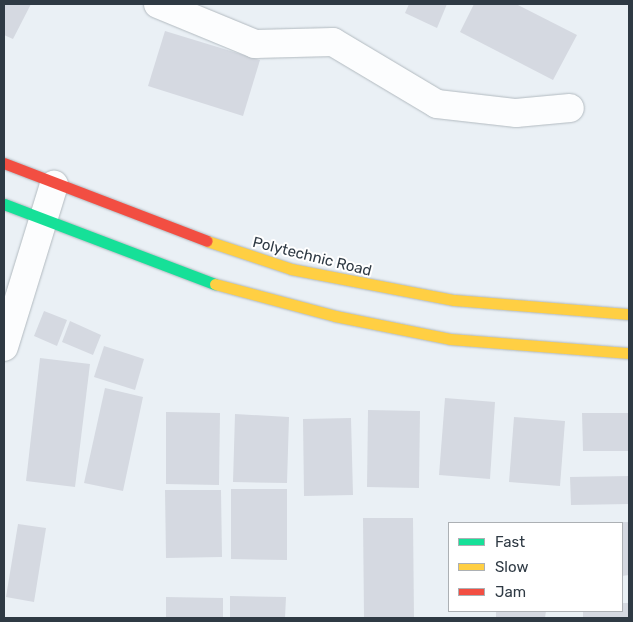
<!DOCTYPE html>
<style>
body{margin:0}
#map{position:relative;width:633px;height:622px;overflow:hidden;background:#eaf0f5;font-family:Rubik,sans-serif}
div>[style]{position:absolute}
.building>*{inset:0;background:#d5d9e1}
.roads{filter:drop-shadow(0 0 1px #b2bac0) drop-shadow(0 0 1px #b2bac0)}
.street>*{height:28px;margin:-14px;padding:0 14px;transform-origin:14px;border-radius:14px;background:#fcfdfe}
.fast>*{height:11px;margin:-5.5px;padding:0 5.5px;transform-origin:5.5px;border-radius:5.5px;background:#16e098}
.slow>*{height:11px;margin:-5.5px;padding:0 5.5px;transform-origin:5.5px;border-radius:5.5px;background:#ffcf43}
.jam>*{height:11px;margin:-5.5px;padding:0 5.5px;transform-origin:5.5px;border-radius:5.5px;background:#f24e42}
span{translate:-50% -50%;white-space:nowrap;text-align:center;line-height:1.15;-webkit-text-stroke:4px #fff;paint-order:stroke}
.street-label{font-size:15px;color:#2f3a44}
.frame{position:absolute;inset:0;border:5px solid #2f3a44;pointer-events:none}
.legend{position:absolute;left:448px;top:522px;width:175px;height:90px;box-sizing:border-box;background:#fff;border:1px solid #acb0b4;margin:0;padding:6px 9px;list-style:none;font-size:15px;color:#2f3a44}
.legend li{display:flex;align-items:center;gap:10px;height:25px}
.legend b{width:25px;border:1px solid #acb0b4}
</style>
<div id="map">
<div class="building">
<div style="clip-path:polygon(4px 4px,31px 4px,13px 39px,4px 35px)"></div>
<div style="clip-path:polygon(409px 4px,447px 4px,437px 28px,405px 13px)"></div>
<div style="clip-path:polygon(474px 4px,516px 4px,577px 35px,553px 80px,460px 32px)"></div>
<div style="clip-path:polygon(165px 31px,260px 60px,243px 116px,148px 86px)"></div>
<div style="clip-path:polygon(44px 311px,67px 320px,57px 346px,34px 336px)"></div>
<div style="clip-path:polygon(70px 321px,101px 335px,93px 355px,62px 342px)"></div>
<div style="clip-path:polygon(104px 346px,144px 359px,135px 390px,94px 377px)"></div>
<div style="clip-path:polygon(40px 358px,90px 364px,75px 487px,26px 481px)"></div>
<div style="clip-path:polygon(105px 388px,143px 397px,123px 491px,84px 483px)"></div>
<div style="clip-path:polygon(445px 398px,495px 402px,490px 479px,439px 475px)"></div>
<div style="clip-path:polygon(368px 410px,420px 411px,419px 488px,367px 487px)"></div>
<div style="clip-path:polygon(166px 412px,220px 413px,219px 485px,166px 484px)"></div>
<div style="clip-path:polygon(582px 413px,629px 413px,629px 451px,583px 451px)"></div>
<div style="clip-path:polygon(235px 414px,289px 417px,287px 483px,233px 482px)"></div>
<div style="clip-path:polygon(514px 417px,565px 421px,560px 486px,509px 482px)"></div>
<div style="clip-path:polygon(351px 418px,353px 495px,304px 496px,303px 419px)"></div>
<div style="clip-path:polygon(629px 476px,629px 504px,571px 505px,570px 477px)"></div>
<div style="clip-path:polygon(231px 489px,287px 489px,287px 560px,231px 559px)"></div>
<div style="clip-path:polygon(165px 490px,221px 490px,222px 557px,166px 558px)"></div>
<div style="clip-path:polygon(363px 518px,413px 518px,414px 618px,364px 618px)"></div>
<div style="clip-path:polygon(622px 522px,629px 522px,629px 575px,622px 576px)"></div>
<div style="clip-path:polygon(18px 524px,46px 528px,34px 602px,6px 597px)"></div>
<div style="clip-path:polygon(230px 596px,286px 597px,285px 618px,230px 618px)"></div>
<div style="clip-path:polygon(166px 597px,223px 598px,223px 618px,166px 618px)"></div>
<div style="clip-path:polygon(622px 603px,629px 603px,629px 618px,583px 618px,583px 611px,622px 611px)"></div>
<div style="clip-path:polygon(496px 611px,546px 611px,545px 618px,496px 618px)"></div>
</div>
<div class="roads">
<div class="street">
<div style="left:158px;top:4px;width:105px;rotate:22.4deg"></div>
<div style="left:255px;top:44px;width:78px;rotate:-1.5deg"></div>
<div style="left:333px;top:42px;width:121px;rotate:30.8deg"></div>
<div style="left:437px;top:104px;width:80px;rotate:6.5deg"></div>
<div style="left:516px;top:113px;width:54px;rotate:-5.3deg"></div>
<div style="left:4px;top:347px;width:170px;rotate:-72.9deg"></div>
</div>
<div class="fast">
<div style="left:4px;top:204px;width:226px;rotate:20.8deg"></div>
</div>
<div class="slow">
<div style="left:207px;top:241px;width:89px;rotate:18.4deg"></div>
<div style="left:291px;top:269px;width:166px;rotate:10.8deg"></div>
<div style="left:454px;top:300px;width:176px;rotate:4.6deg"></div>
<div style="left:215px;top:284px;width:124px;rotate:14.9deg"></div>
<div style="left:335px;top:316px;width:117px;rotate:11.3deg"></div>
<div style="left:450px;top:339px;width:180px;rotate:4.5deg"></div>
</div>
<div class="jam">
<div style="left:4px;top:163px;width:217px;rotate:21deg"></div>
</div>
</div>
<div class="street-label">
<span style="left:312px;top:257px;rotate:14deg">Polytechnic Road</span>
</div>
<div class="frame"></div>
<ul class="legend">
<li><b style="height:6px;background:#16e098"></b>Fast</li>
<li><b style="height:6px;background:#ffcf43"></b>Slow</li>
<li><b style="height:6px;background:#f24e42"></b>Jam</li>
</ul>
</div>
